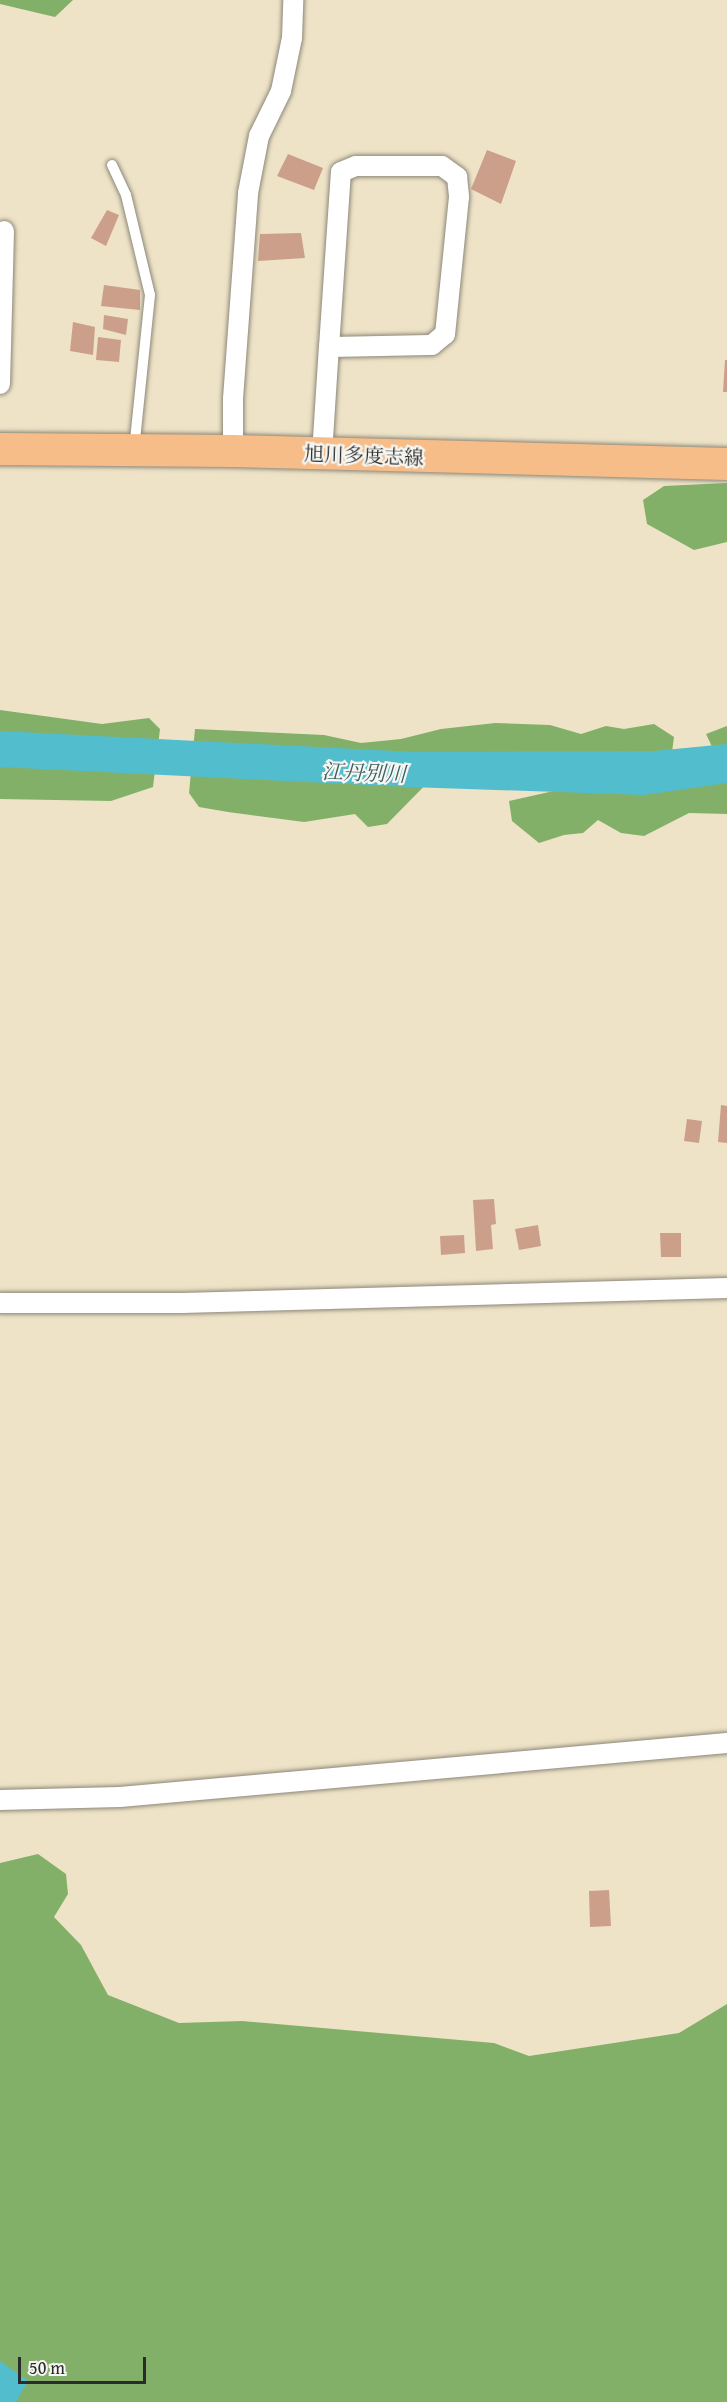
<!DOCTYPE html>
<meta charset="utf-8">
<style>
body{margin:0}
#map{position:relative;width:727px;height:2402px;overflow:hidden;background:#eee3c7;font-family:"Gentium Book Plus","Noto Serif JP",serif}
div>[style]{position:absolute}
.forest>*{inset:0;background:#83b069}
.water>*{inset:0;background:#52bdcc}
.building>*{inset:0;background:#cc9f8b}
.roads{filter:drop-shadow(0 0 2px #8c8779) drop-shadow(0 0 2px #8c8779)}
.service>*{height:10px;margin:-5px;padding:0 5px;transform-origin:5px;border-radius:5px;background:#fff}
.minor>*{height:20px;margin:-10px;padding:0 10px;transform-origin:10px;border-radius:10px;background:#fff}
.primary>*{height:32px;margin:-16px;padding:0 16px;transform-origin:16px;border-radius:16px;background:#f7bd88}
span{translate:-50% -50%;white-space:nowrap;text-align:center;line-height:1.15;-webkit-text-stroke:4.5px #f6f6f2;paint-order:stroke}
.street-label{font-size:20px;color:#2b2b2b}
.water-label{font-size:21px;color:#395e63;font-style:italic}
.scale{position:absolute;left:18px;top:2357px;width:128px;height:27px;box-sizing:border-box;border:3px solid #2b2b2b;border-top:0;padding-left:8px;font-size:18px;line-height:21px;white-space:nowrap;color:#2b2b2b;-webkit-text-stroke:4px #f6f6f2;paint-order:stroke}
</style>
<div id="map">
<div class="forest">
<div style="clip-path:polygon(0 0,73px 0,55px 17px,0 4px)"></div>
<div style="clip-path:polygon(727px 483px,727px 542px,694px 550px,647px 524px,643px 500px,664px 486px)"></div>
<div style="clip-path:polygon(0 710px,102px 724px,149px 718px,160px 729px,153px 787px,111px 801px,0 799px)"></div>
<div style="clip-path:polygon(495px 723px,550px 725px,581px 734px,606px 726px,624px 729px,654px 724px,674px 737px,671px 760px,442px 768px,387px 824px,368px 827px,355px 814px,304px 822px,228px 812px,199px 807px,189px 793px,195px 729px,324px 735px,361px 743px,401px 739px,441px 729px)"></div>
<div style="clip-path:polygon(727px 726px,727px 750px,714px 751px,706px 734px)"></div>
<div style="clip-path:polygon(727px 771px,727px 814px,689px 813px,644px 836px,621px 833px,598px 820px,583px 833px,564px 835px,539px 843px,512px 821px,509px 801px,567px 788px)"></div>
<div style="clip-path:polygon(38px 1854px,66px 1874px,68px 1894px,54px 1917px,81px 1945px,108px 1995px,179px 2023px,242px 2021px,494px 2043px,529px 2056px,679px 2033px,727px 2004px,727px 2402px,14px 2402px,0 2368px,0 1863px)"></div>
</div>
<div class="water">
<div style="clip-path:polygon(0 731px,415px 752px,654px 751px,727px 744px,727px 783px,644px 795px,410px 787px,0 767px)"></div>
<div style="clip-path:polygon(0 2361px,28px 2381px,16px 2402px,0 2402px)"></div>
</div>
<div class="building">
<div style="clip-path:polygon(487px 150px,516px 161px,501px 204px,471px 189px)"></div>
<div style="clip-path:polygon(288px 154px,323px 168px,314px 190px,277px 176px)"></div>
<div style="clip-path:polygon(107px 210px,119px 215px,106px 246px,91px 238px)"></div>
<div style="clip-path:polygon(301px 233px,305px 258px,258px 261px,260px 234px)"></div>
<div style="clip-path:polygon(104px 285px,140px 290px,140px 310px,101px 306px)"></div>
<div style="clip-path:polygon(104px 315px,128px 319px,126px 335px,103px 329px)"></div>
<div style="clip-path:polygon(73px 322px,95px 327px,93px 355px,70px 351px)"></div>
<div style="clip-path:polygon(98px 337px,121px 340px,119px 362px,96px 360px)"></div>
<div style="clip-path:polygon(725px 360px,727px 360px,727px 392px,723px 392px)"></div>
<div style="clip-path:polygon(721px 1105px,727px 1106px,727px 1143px,718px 1142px)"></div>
<div style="clip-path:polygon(687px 1119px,702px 1121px,699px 1143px,684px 1141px)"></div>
<div style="clip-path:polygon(494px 1199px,496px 1224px,491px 1225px,493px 1249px,476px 1251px,473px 1200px)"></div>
<div style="clip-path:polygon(538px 1225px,541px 1246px,519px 1250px,515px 1229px)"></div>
<div style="clip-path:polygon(660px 1233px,681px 1233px,681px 1257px,661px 1257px)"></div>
<div style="clip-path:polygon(464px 1235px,465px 1253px,441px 1255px,440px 1236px)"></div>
<div style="clip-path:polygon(609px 1890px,611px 1926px,590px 1927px,589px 1891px)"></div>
</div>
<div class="roads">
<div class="service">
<div style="left:112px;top:165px;width:33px;rotate:65deg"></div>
<div style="left:126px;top:195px;width:103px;rotate:76.5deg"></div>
<div style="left:150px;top:295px;width:155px;rotate:95.9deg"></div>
</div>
<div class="minor">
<div style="left:0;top:384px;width:153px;rotate:-88.5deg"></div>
<div style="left:233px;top:451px;width:52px;rotate:-90deg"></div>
<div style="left:233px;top:399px;width:207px;rotate:-85.8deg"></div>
<div style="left:248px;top:193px;width:58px;rotate:-79.1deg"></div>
<div style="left:259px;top:136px;width:50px;rotate:-63.9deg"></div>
<div style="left:281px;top:91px;width:54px;rotate:-78.3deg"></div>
<div style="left:292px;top:38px;width:38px;rotate:-88deg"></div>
<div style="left:322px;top:454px;width:107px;rotate:-86.3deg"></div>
<div style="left:329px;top:347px;width:175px;rotate:-86.1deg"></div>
<div style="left:341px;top:172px;width:16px;rotate:-22deg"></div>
<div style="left:356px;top:166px;width:86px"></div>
<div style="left:442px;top:166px;width:19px;rotate:36deg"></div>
<div style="left:457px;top:177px;width:20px;rotate:84deg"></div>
<div style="left:459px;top:197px;width:138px;rotate:95.8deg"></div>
<div style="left:445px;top:334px;width:17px;rotate:140deg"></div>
<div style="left:432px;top:345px;width:103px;rotate:178.9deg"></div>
<div style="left:0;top:1303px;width:182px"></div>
<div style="left:182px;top:1303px;width:545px;rotate:-1.58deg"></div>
<div style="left:0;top:1800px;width:120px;rotate:-1.4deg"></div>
<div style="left:120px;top:1797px;width:609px;rotate:-5.08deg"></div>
</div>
<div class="primary">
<div style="left:0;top:449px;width:233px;rotate:0.5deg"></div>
<div style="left:233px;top:451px;width:494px;rotate:1.5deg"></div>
</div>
</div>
<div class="street-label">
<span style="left:364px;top:455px;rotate:2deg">旭川多度志線</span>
</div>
<div class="water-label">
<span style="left:364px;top:773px;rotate:2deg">江丹別川</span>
</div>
<div class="scale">50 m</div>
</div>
